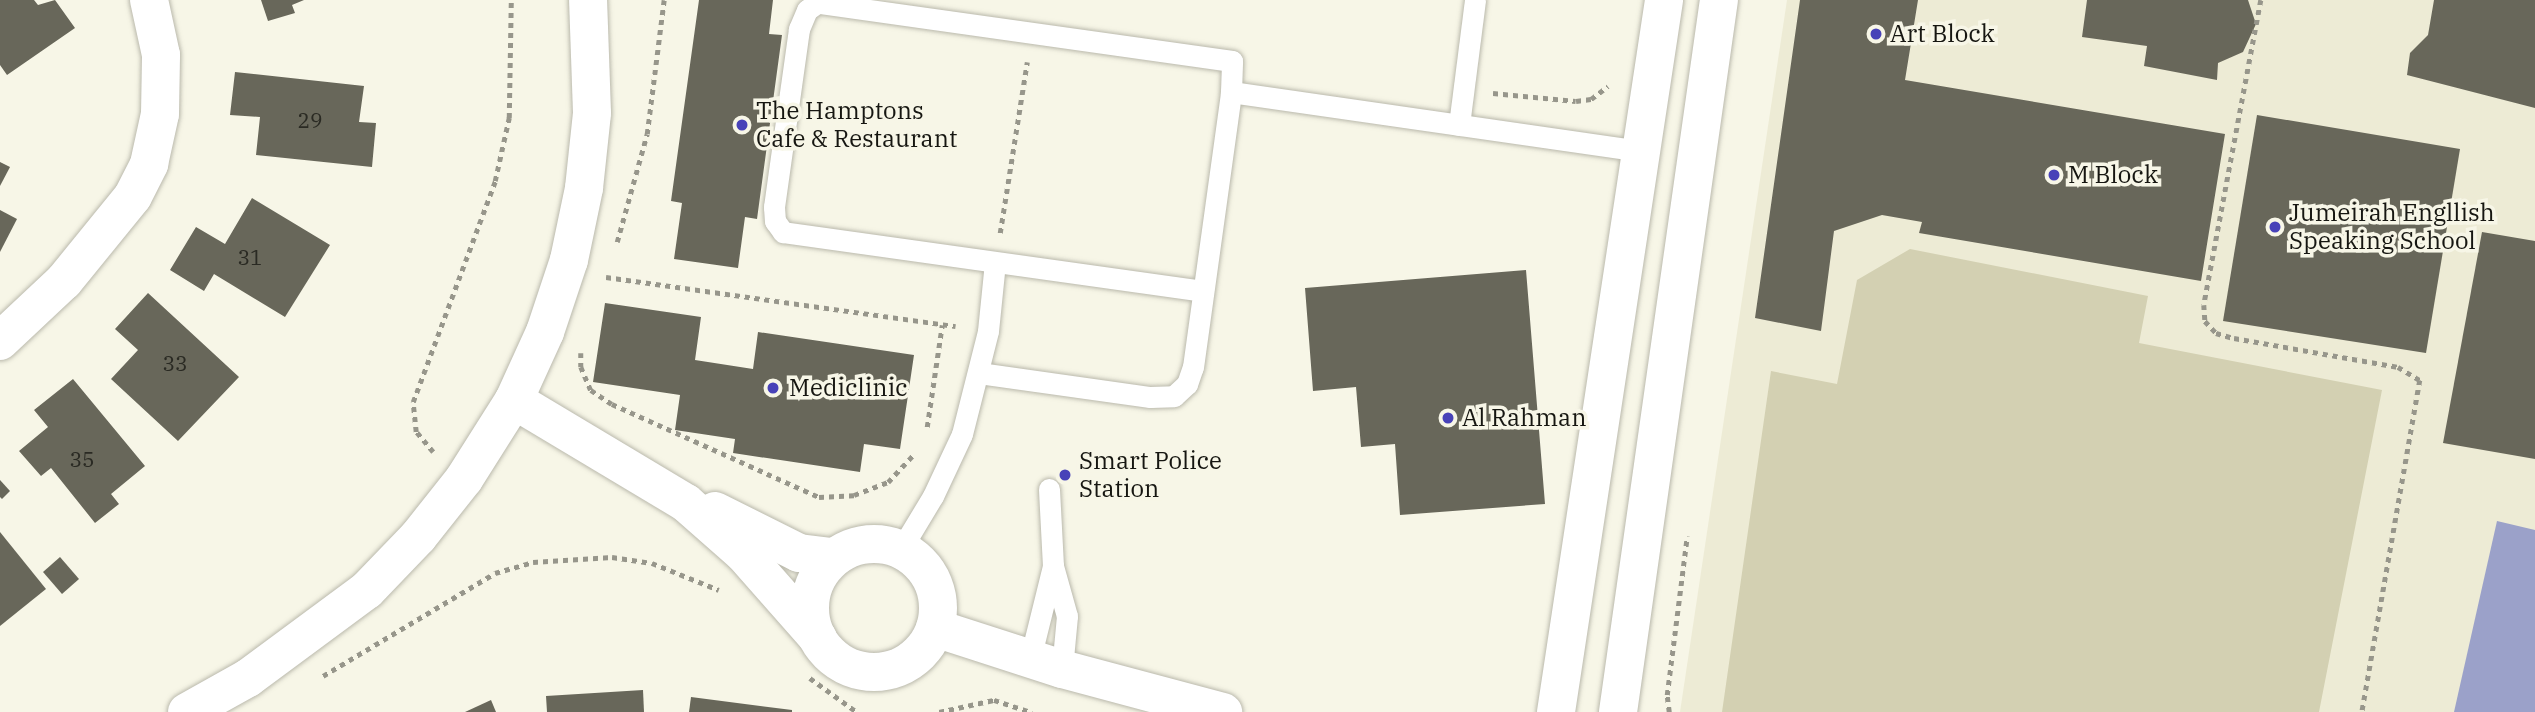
<!DOCTYPE html>
<style>
body{margin:0}
#map{position:relative;width:2535px;height:712px;overflow:hidden;background:#f7f6e7;font-family:"IBM Plex Serif",serif}
div>[style]{position:absolute}
.built>*{inset:0;background:#edebd5}
.green>*{inset:0;background:#d3d0b2}
.water>*{inset:0;background:#9ba1c9}
.building>*{inset:0;background:#68675a}
.path>*{height:4.5px;margin-top:-2.25px;transform-origin:0;background:repeating-linear-gradient(90deg,#97968b 0 5px,transparent 0 10px)}
.roads{filter:drop-shadow(0 0 2px #bab9ac) drop-shadow(0 0 2px #bab9ac)}
.service>*{height:21px;margin:-10.5px;padding:0 10.5px;transform-origin:10.5px;border-radius:10.5px;background:#fff}
.minor>*{height:38px;margin:-19px;padding:0 19px;transform-origin:19px;border-radius:19px;background:#fff}
.minor>.ring{margin:-19px;padding:0;box-sizing:content-box;background:none;border:38px solid #fff;border-radius:50%}
.tertiary>*{height:38px;margin:-19px;padding:0 19px;transform-origin:19px;border-radius:19px;background:#fff}
.secondary>*{height:38px;margin:-19px;padding:0 19px;transform-origin:19px;border-radius:19px;background:#fff}
.dots>*{width:19px;height:19px;translate:-50% -50%;box-sizing:border-box;border:4px solid #f7f6e7;border-radius:50%}
span{translate:-50% -50%;white-space:nowrap;text-align:center;line-height:1.15;-webkit-text-stroke:7px #f7f6e7;paint-order:stroke}
.number-label{font-size:21px;color:#2a2a23}
.number-label span{-webkit-text-stroke-width:0}
.poi-label{font-size:24px;color:#161611}
.left{translate:0 -50%;text-align:left}
</style>
<div id="map">
<div class="built">
<div style="clip-path:polygon(1787px 0,2535px 0,2535px 712px,1680px 712px)"></div>
</div>
<div class="green">
<div style="clip-path:polygon(1910px 249px,2148px 296px,2139px 343px,2382px 390px,2319px 712px,1722px 712px,1771px 371px,1837px 384px,1857px 280px)"></div>
</div>
<div class="water">
<div style="clip-path:polygon(2497px 521px,2535px 530px,2535px 712px,2454px 712px)"></div>
</div>
<div class="building">
<div style="clip-path:polygon(0 0,34px 0,38px 5px,55px 0,75px 28px,7px 75px,0 65px)"></div>
<div style="clip-path:polygon(261px 0,304px 0,292px 5px,295px 13px,268px 21px)"></div>
<div style="clip-path:polygon(699px 0,773px 0,769px 34px,782px 35px,757px 219px,745px 217px,738px 268px,674px 259px,682px 203px,671px 201px)"></div>
<div style="clip-path:polygon(1800px 0,1918px 0,1905px 80px,2225px 134px,2201px 281px,1919px 233px,1922px 222px,1882px 215px,1834px 231px,1821px 331px,1755px 318px)"></div>
<div style="clip-path:polygon(2087px 0,2248px 0,2256px 24px,2243px 52px,2218px 63px,2217px 80px,2144px 66px,2147px 46px,2082px 37px)"></div>
<div style="clip-path:polygon(2434px 0,2535px 0,2535px 108px,2407px 75px,2410px 53px,2428px 35px)"></div>
<div style="clip-path:polygon(235px 72px,364px 86px,359px 122px,376px 123px,372px 167px,256px 155px,260px 117px,230px 115px)"></div>
<div style="clip-path:polygon(2257px 115px,2460px 149px,2426px 353px,2223px 321px)"></div>
<div style="clip-path:polygon(0 162px,10px 167px,0 186px)"></div>
<div style="clip-path:polygon(252px 198px,330px 245px,285px 317px,214px 274px,204px 291px,170px 270px,196px 227px,225px 244px)"></div>
<div style="clip-path:polygon(0 210px,17px 219px,0 252px)"></div>
<div style="clip-path:polygon(2482px 232px,2535px 241px,2535px 459px,2443px 443px)"></div>
<div style="clip-path:polygon(1526px 270px,1545px 504px,1400px 515px,1395px 444px,1361px 447px,1356px 387px,1313px 391px,1305px 288px)"></div>
<div style="clip-path:polygon(148px 293px,239px 377px,178px 441px,111px 379px,138px 350px,115px 329px)"></div>
<div style="clip-path:polygon(605px 303px,701px 317px,695px 360px,753px 369px,758px 332px,914px 355px,900px 449px,864px 444px,860px 472px,733px 453px,735px 439px,675px 430px,680px 395px,593px 382px)"></div>
<div style="clip-path:polygon(73px 379px,145px 466px,111px 494px,119px 504px,95px 523px,51px 468px,41px 476px,19px 451px,48px 427px,34px 410px)"></div>
<div style="clip-path:polygon(0 480px,10px 491px,2px 499px,0 497px)"></div>
<div style="clip-path:polygon(0 532px,46px 589px,0 626px)"></div>
<div style="clip-path:polygon(60px 557px,79px 579px,62px 594px,43px 572px)"></div>
<div style="clip-path:polygon(643px 690px,644px 712px,547px 712px,546px 696px)"></div>
<div style="clip-path:polygon(691px 697px,792px 710px,792px 712px,689px 712px)"></div>
<div style="clip-path:polygon(491px 700px,496px 712px,465px 712px)"></div>
</div>
<div class="path">
<div style="left:2261px;top:0;width:310px;rotate:100.6deg"></div>
<div style="left:2204px;top:305px;width:16px;rotate:86deg"></div>
<div style="left:2205px;top:321px;width:16px;rotate:47deg"></div>
<div style="left:2216px;top:333px;width:19px;rotate:16deg"></div>
<div style="left:2234px;top:338px;width:167px;rotate:10deg"></div>
<div style="left:2398px;top:367px;width:26px;rotate:31deg"></div>
<div style="left:2420px;top:380px;width:337px;rotate:99.9deg"></div>
<div style="left:1493px;top:93px;width:83px;rotate:5.5deg"></div>
<div style="left:1576px;top:101px;width:15px;rotate:-8deg"></div>
<div style="left:1591px;top:99px;width:21px;rotate:-37deg"></div>
<div style="left:1000px;top:233px;width:173px;rotate:-81deg"></div>
<div style="left:617px;top:242px;width:112px;rotate:-74.5deg"></div>
<div style="left:647px;top:134px;width:135px;rotate:-82.8deg"></div>
<div style="left:606px;top:277px;width:353px;rotate:8deg"></div>
<div style="left:581px;top:353px;width:14px;rotate:90deg"></div>
<div style="left:581px;top:367px;width:25px;rotate:67deg"></div>
<div style="left:591px;top:390px;width:25px;rotate:34deg"></div>
<div style="left:612px;top:404px;width:227px;rotate:24.2deg"></div>
<div style="left:819px;top:497px;width:35px;rotate:-3deg"></div>
<div style="left:854px;top:495px;width:36px;rotate:-21deg"></div>
<div style="left:888px;top:482px;width:38px;rotate:-47deg"></div>
<div style="left:927px;top:427px;width:103px;rotate:-81.6deg"></div>
<div style="left:433px;top:452px;width:26px;rotate:-130deg"></div>
<div style="left:416px;top:432px;width:30px;rotate:-96deg"></div>
<div style="left:413px;top:402px;width:236px;rotate:-69.6deg"></div>
<div style="left:495px;top:181px;width:65px;rotate:-77.5deg"></div>
<div style="left:509px;top:118px;width:118px;rotate:-89deg"></div>
<div style="left:323px;top:676px;width:200px;rotate:-30.9deg"></div>
<div style="left:495px;top:573px;width:40px;rotate:-16deg"></div>
<div style="left:533px;top:562px;width:79px;rotate:-3.6deg"></div>
<div style="left:612px;top:557px;width:40px;rotate:8.5deg"></div>
<div style="left:652px;top:563px;width:72px;rotate:21.9deg"></div>
<div style="left:810px;top:678px;width:58px;rotate:35.9deg"></div>
<div style="left:939px;top:712px;width:56px;rotate:-12.3deg"></div>
<div style="left:994px;top:700px;width:40px;rotate:18deg"></div>
<div style="left:1669px;top:712px;width:17px;rotate:-97deg"></div>
<div style="left:1667px;top:695px;width:160px;rotate:-82.8deg"></div>
</div>
<div class="roads">
<div class="service">
<div style="left:1231px;top:92px;width:413px;rotate:8.2deg"></div>
<div style="left:1459px;top:125px;width:126px;rotate:-82.7deg"></div>
<div style="left:979px;top:373px;width:173px;rotate:8deg"></div>
<div style="left:1150px;top:397px;width:24px;rotate:-2deg"></div>
<div style="left:1174px;top:396px;width:18px;rotate:-43deg"></div>
<div style="left:1187px;top:384px;width:18px;rotate:-71deg"></div>
<div style="left:1193px;top:367px;width:278px;rotate:-82.1deg"></div>
<div style="left:1231px;top:92px;width:31px;rotate:-88deg"></div>
<div style="left:1232px;top:61px;width:419px;rotate:-172deg"></div>
<div style="left:817px;top:3px;width:12px;rotate:145deg"></div>
<div style="left:807px;top:10px;width:21px;rotate:113deg"></div>
<div style="left:799px;top:29px;width:180px;rotate:98deg"></div>
<div style="left:774px;top:207px;width:14px;rotate:86deg"></div>
<div style="left:775px;top:221px;width:14px;rotate:54deg"></div>
<div style="left:783px;top:232px;width:424px;rotate:8deg"></div>
<div style="left:901px;top:549px;width:62px;rotate:-58.9deg"></div>
<div style="left:933px;top:496px;width:68px;rotate:-64.9deg"></div>
<div style="left:962px;top:434px;width:106px;rotate:-75.8deg"></div>
<div style="left:988px;top:331px;width:69px;rotate:-84.2deg"></div>
<div style="left:1053px;top:566px;width:52px;rotate:74.4deg"></div>
<div style="left:1067px;top:616px;width:53px;rotate:95.4deg"></div>
<div style="left:1030px;top:659px;width:96px;rotate:-76.1deg"></div>
<div style="left:1053px;top:566px;width:77px;rotate:-93deg"></div>
</div>
<div class="minor">
<div style="left:0;top:341px;width:88px;rotate:-43.2deg"></div>
<div style="left:64px;top:281px;width:109px;rotate:-50.9deg"></div>
<div style="left:133px;top:196px;width:36px;rotate:-63deg"></div>
<div style="left:149px;top:164px;width:51px;rotate:-77.6deg"></div>
<div style="left:160px;top:114px;width:59px;rotate:-89deg"></div>
<div style="left:161px;top:55px;width:56px;rotate:-102.3deg"></div>
<div style="left:514px;top:400px;width:200px;rotate:30.9deg"></div>
<div style="left:686px;top:503px;width:76px;rotate:41.3deg"></div>
<div style="left:743px;top:553px;width:113px;rotate:48.6deg"></div>
<div style="left:715px;top:511px;width:94px;rotate:26.6deg"></div>
<div style="left:799px;top:553px;width:35px;rotate:7deg"></div>
<div class="ring" style="left:810px;top:544px;width:90px;height:90px"></div>
<div style="left:935px;top:628px;width:133px;rotate:17.9deg"></div>
<div style="left:1062px;top:669px;width:167px;rotate:15deg"></div>
</div>
<div class="tertiary">
<div style="left:187px;top:712px;width:70px;rotate:-29.1deg"></div>
<div style="left:248px;top:678px;width:148px;rotate:-36.5deg"></div>
<div style="left:367px;top:590px;width:74px;rotate:-46.1deg"></div>
<div style="left:418px;top:537px;width:74px;rotate:-51.6deg"></div>
<div style="left:464px;top:479px;width:93px;rotate:-57.7deg"></div>
<div style="left:514px;top:400px;width:75px;rotate:-65.5deg"></div>
<div style="left:545px;top:332px;width:76px;rotate:-71.6deg"></div>
<div style="left:569px;top:260px;width:74px;rotate:-78.2deg"></div>
<div style="left:584px;top:188px;width:75px;rotate:-83.9deg"></div>
<div style="left:592px;top:113px;width:113px;rotate:-92deg"></div>
</div>
<div class="secondary">
<div style="left:1556px;top:712px;width:720px;rotate:-81.37deg"></div>
<div style="left:1618px;top:712px;width:719px;rotate:-81.93deg"></div>
</div>
</div>
<div class="dots">
<div style="left:1876px;top:34px;background:#4842b8"></div>
<div style="left:742px;top:125px;background:#4842b8"></div>
<div style="left:2054px;top:175px;background:#4842b8"></div>
<div style="left:2275px;top:227px;background:#4842b8"></div>
<div style="left:773px;top:388px;background:#4842b8"></div>
<div style="left:1448px;top:418px;background:#4842b8"></div>
<div style="left:1065px;top:475px;background:#4842b8"></div>
</div>
<div class="number-label">
<span style="left:310px;top:120px">29</span>
<span style="left:250px;top:257px">31</span>
<span style="left:175px;top:363px">33</span>
<span style="left:82px;top:459px">35</span>
</div>
<div class="poi-label">
<span class="left" style="left:1890px;top:34px">Art Block</span>
<span class="left" style="left:756px;top:125px">The Hamptons<br>Cafe &amp; Restaurant</span>
<span class="left" style="left:2068px;top:175px">M Block</span>
<span class="left" style="left:2289px;top:227px">Jumeirah Engllish<br>Speaking School</span>
<span class="left" style="left:789px;top:388px">Mediclinic</span>
<span class="left" style="left:1462px;top:418px">Al Rahman</span>
<span class="left" style="left:1079px;top:475px">Smart Police<br>Station</span>
</div>
</div>
